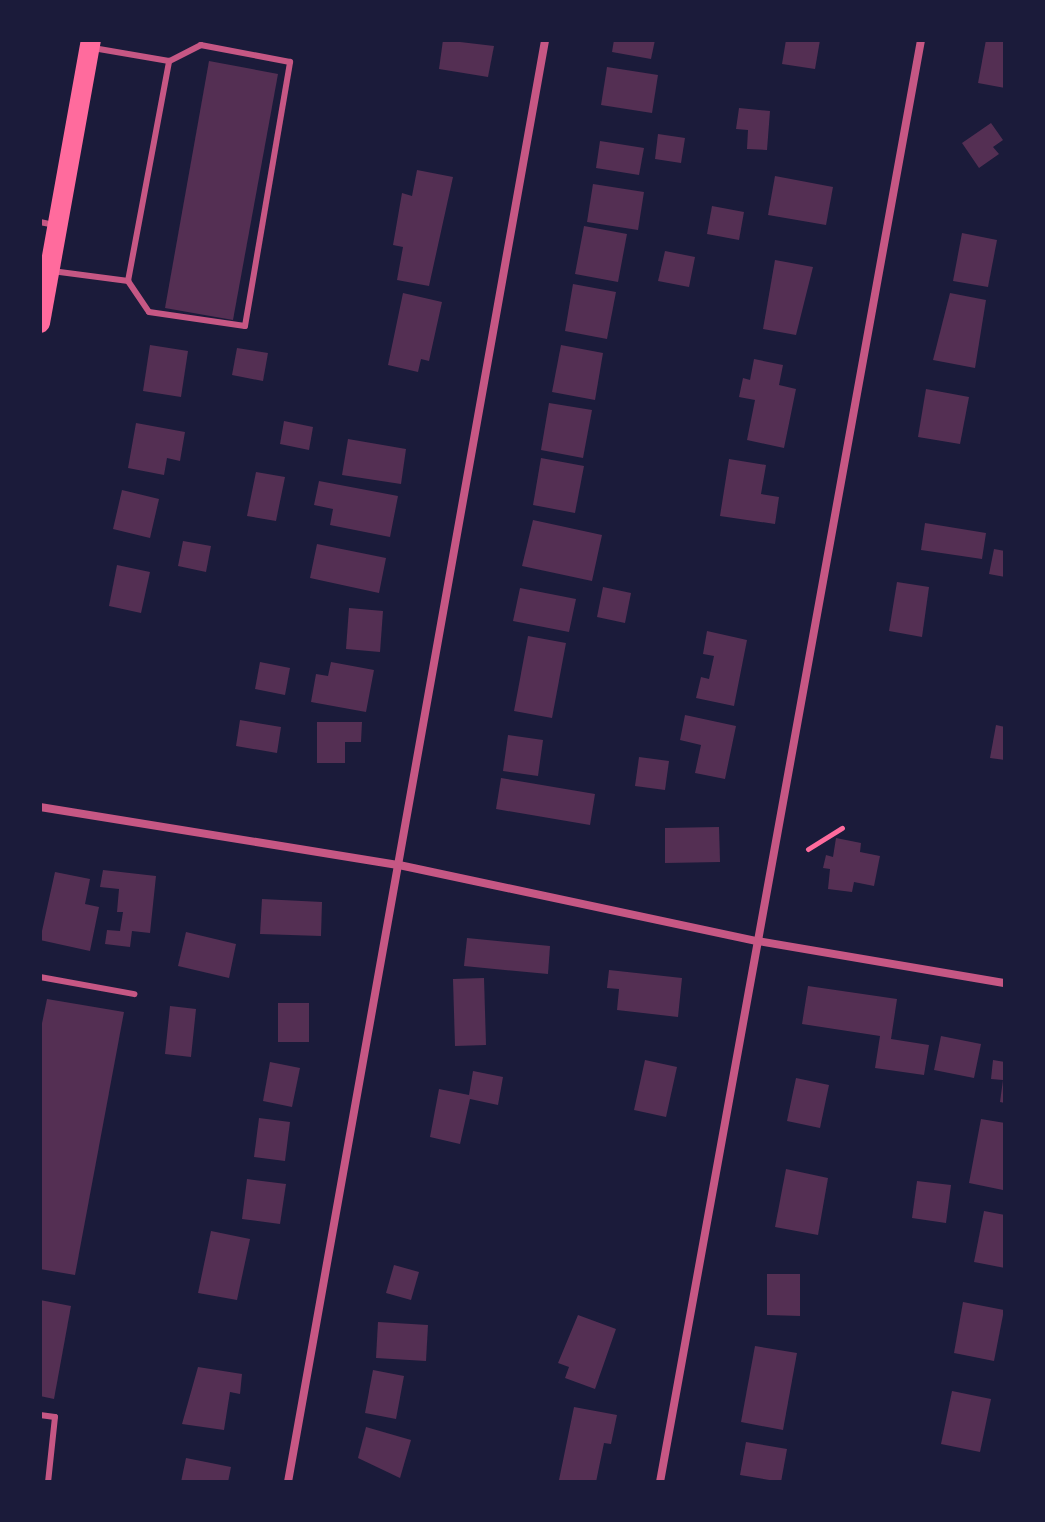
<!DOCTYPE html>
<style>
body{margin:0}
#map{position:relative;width:1045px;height:1522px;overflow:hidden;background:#1b1b3a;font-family:"Exo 2",sans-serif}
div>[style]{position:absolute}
.building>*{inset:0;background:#542f53}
.path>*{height:5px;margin:-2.5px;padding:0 2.5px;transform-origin:2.5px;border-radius:2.5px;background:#ff6b9d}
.service>*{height:6px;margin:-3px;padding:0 3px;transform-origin:3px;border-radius:3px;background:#c65784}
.minor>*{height:8px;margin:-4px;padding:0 4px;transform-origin:4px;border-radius:4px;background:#c65784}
.primary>*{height:20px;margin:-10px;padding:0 10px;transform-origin:10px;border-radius:10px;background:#ff6b9d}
span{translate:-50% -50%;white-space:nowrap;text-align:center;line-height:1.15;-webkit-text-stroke:6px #1b1b3a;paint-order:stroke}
.frame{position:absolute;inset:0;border:42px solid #1b1b3a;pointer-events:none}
</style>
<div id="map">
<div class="building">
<div style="clip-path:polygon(443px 40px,494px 46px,488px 77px,439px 69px)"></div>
<div style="clip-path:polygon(614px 40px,655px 40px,651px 59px,612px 52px)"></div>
<div style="clip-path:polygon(786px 40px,820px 40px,815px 69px,782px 64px)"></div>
<div style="clip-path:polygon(986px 40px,1005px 40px,1005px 88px,978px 83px)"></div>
<div style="clip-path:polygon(209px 61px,278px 74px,233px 320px,165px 308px)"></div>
<div style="clip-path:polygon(607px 67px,658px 75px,652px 113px,601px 105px)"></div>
<div style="clip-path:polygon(739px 108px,770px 111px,767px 150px,747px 149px,748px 130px,736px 129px)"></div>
<div style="clip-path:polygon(991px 123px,1003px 140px,993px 147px,999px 154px,979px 168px,962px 143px)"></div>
<div style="clip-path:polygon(658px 134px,685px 138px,681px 163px,655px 159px)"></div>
<div style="clip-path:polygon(600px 141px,644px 148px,639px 175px,596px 168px)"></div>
<div style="clip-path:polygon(417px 170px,453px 177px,429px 286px,397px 280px,403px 247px,393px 245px,402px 193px,412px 196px)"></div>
<div style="clip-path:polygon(775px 176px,833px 187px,826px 225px,768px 215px)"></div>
<div style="clip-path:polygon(593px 184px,644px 192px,638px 230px,587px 222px)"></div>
<div style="clip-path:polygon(712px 206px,744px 212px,739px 240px,707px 234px)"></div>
<div style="clip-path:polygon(584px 226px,627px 234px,618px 282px,575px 274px)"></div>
<div style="clip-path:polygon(962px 233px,997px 240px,988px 287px,953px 281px)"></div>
<div style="clip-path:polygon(665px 251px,695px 257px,689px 287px,658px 281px)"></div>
<div style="clip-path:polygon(775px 260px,813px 267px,796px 335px,763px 329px)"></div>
<div style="clip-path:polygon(573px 284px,616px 292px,607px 339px,565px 331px)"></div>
<div style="clip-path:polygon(403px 293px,442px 302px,429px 361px,421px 359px,418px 372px,388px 365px)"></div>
<div style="clip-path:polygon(950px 293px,986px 300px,975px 368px,933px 360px)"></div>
<div style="clip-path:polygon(150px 345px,188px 351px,181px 397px,143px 391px)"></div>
<div style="clip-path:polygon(561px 345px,603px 353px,595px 400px,552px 392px)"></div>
<div style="clip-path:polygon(237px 348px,268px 353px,263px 381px,232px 375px)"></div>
<div style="clip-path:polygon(754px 359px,783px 365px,779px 385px,796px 389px,784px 448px,747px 440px,755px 400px,739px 397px,743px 378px,750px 380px)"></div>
<div style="clip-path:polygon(926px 389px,969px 397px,960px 444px,918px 437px)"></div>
<div style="clip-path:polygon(549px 403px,592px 410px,583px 458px,541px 450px)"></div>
<div style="clip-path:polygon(284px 421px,313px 427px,309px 450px,280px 444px)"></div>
<div style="clip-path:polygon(136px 423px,185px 432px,180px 461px,167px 458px,164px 475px,128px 468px)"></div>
<div style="clip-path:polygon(348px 439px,406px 449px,401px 484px,342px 475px)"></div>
<div style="clip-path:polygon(541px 458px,584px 466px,575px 513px,533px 505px)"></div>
<div style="clip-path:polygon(729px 459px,766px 465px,761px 494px,779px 497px,775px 524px,720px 516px)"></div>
<div style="clip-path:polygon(256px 472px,285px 477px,276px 521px,247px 516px)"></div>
<div style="clip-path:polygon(319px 481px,398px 496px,390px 537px,330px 525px,333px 509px,314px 505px)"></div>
<div style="clip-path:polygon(122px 490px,159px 499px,150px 538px,113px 529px)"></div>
<div style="clip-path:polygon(533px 520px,602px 535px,592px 581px,522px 566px)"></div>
<div style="clip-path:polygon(925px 523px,986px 533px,982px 559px,921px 550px)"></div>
<div style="clip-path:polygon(183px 541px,211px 546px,206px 572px,178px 566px)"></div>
<div style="clip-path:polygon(317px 544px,386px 558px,379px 593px,310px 578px)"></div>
<div style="clip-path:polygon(994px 549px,1005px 551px,1005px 577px,989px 574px)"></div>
<div style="clip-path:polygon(117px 565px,150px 572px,141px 613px,109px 606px)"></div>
<div style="clip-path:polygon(897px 582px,929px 587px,922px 637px,889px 631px)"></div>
<div style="clip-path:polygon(603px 587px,631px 593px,625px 623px,597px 617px)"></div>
<div style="clip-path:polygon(520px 588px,576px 599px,569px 632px,513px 621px)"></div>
<div style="clip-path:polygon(349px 608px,383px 611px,380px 652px,346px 649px)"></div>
<div style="clip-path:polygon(707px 631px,747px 640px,734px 706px,696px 698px,701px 677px,709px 679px,714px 656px,703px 654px)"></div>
<div style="clip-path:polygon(528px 636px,566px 643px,552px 718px,514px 711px)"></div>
<div style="clip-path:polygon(260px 662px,290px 668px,285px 695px,255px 689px)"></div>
<div style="clip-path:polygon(331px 662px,374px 670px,366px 712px,311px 702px,316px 674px,328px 676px)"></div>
<div style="clip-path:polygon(685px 715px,736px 726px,725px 779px,695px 773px,701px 745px,680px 740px)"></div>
<div style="clip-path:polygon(240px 720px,281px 727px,277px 753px,236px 746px)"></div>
<div style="clip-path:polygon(317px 722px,362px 722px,361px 742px,345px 742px,345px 763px,317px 763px)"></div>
<div style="clip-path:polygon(996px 725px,1005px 727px,1005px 760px,990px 758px)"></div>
<div style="clip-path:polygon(508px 735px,543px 740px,538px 776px,503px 771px)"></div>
<div style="clip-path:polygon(639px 757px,669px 761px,665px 790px,635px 786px)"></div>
<div style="clip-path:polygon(501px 778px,595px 794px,590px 825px,496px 809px)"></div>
<div style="clip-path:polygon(719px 827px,720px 862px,665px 863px,665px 828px)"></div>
<div style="clip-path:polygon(836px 838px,861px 843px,860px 852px,880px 856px,874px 886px,854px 882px,852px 892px,828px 889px,830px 869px,823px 868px,826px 855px,833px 857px)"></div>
<div style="clip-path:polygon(103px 870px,156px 876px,150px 933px,132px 931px,130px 947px,105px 944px,107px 930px,120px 931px,123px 912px,117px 912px,119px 889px,100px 887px)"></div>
<div style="clip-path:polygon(55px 872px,90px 879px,85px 904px,99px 907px,90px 951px,40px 940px)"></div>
<div style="clip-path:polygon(262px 899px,322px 902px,321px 936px,260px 934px)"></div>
<div style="clip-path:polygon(186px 932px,236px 944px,229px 978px,178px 966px)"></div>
<div style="clip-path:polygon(467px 938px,550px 946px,548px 974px,464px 966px)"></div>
<div style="clip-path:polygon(609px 970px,682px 978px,678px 1017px,617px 1010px,619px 989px,607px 988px)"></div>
<div style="clip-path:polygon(484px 978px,486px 1045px,455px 1046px,453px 979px)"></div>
<div style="clip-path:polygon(808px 986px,897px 999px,891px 1039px,929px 1045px,924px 1075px,875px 1068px,880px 1036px,802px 1024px)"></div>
<div style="clip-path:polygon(47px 999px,124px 1012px,75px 1275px,40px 1269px,40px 1033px)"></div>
<div style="clip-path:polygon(278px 1003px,309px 1003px,309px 1042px,278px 1042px)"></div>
<div style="clip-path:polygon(170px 1006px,196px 1009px,191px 1057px,165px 1054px)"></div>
<div style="clip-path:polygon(941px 1036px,981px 1044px,974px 1078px,934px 1070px)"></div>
<div style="clip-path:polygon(645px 1060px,677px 1067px,666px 1117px,634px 1110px)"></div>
<div style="clip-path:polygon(993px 1060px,1005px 1062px,1005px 1103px,1000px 1102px,1003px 1080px,991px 1079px)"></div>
<div style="clip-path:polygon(270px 1062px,300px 1068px,292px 1107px,263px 1101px)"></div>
<div style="clip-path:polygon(473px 1071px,503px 1077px,498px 1105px,470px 1099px,460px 1144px,430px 1137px,439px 1089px,469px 1095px)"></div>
<div style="clip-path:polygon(796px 1078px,829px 1085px,820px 1128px,787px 1121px)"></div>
<div style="clip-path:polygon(259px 1118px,290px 1122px,285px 1161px,254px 1157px)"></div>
<div style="clip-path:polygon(981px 1119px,1005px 1123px,1003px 1190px,969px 1183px)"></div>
<div style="clip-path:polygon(786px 1169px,828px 1178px,818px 1235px,775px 1227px)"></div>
<div style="clip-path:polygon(247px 1179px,286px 1184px,280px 1224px,242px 1219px)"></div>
<div style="clip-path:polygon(917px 1181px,951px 1185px,946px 1223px,912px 1218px)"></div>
<div style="clip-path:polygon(984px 1211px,1005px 1215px,1005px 1268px,974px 1262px)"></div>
<div style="clip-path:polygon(211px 1231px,250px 1239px,237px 1300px,198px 1293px)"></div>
<div style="clip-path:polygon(394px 1265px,419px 1272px,411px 1300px,386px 1293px)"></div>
<div style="clip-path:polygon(767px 1274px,800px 1274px,800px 1316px,767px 1315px)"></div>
<div style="clip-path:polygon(40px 1300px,71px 1306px,54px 1399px,40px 1396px)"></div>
<div style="clip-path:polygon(963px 1302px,1004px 1310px,994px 1361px,954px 1353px)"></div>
<div style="clip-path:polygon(578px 1315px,616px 1329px,595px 1389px,565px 1378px,569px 1367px,558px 1363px)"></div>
<div style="clip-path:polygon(378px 1322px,428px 1325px,426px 1361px,376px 1358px)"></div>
<div style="clip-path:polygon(755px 1346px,797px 1353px,783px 1430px,741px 1422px)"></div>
<div style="clip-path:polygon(198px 1367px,242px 1374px,240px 1394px,230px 1392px,224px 1430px,182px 1424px)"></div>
<div style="clip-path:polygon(373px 1370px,404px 1376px,396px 1419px,365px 1413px)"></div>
<div style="clip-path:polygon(952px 1391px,991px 1399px,980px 1452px,941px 1444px)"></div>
<div style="clip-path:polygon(574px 1407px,617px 1415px,611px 1444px,604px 1443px,596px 1482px,559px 1480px)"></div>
<div style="clip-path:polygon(366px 1427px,411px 1440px,400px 1478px,358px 1458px)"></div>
<div style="clip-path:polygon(746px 1442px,787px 1449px,781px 1482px,740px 1475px)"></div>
<div style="clip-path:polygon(186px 1458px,231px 1467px,228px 1482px,181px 1482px)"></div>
</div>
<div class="path">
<div style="left:808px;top:849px;width:40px;rotate:-32deg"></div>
</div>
<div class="service">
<div style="left:40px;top:222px;width:14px;rotate:12deg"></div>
<div style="left:52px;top:271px;width:77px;rotate:7.5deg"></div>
<div style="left:128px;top:281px;width:224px;rotate:-79.4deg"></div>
<div style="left:169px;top:61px;width:77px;rotate:-170.3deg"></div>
<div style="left:128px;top:281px;width:37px;rotate:56deg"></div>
<div style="left:149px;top:312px;width:97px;rotate:8.3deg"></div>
<div style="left:245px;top:326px;width:268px;rotate:-80.3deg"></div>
<div style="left:290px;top:62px;width:91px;rotate:-169.2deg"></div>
<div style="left:201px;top:45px;width:36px;rotate:153deg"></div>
<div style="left:40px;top:977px;width:96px;rotate:10.3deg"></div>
<div style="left:40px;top:1415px;width:15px;rotate:8deg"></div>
<div style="left:55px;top:1417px;width:65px;rotate:96.1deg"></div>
</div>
<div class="minor">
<div style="left:40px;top:807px;width:364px;rotate:9.2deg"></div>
<div style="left:399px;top:865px;width:367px;rotate:12deg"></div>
<div style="left:758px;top:941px;width:251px;rotate:9.7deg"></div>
<div style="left:288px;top:1482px;width:1465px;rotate:-79.89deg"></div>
<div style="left:660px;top:1482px;width:1465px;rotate:-79.74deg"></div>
</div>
<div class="primary">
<div style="left:40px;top:323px;width:288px;rotate:-79.8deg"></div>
</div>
<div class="frame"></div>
</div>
